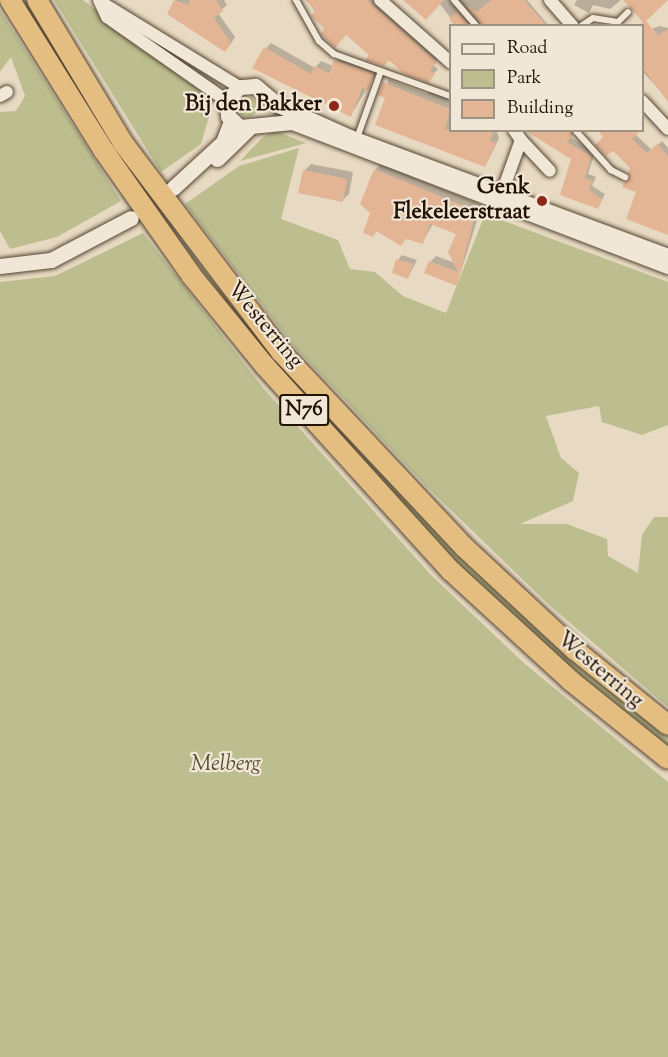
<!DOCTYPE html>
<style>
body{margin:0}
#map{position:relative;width:668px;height:1057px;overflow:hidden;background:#e8dac2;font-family:"Sorts Mill Goudy",serif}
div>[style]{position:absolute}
.green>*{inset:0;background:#bcbe8f}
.round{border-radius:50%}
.shadow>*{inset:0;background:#0003}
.building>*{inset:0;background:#e4b594}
.roads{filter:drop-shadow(0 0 2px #544433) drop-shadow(0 0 2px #544433)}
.service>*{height:6px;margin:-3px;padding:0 3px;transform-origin:3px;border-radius:3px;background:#f0e7d7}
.minor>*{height:12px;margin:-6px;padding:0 6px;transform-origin:6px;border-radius:6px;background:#f0e7d7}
.tertiary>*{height:15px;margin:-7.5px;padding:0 7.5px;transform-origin:7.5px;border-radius:7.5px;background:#f0e7d7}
.trunk>*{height:20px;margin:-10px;padding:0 10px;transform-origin:10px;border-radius:10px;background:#e4bd81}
.dots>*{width:16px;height:16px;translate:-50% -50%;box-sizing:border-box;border:3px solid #f0e7d7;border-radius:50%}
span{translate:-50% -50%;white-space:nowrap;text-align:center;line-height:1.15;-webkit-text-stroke:4.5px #f0e7d7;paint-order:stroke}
.shield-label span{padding:2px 4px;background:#f0e7d7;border:2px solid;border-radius:4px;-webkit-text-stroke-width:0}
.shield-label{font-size:21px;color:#231203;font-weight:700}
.poi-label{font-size:22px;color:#231203;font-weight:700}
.right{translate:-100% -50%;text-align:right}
.street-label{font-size:22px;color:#231203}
.park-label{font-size:22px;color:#594e34;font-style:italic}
.legend{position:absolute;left:449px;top:24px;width:195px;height:108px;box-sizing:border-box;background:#f0e7d7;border:2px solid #9e9282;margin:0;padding:8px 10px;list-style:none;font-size:18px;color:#231203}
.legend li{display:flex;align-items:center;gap:12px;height:30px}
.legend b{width:30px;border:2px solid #9e9282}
</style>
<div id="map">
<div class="green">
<div style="clip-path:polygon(18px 0,27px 0,142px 186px,102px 131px)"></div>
<div style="clip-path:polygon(54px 0,83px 0,214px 100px,201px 144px,161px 172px)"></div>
<div style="clip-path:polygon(0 10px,121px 201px,57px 237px,10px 249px,0 231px,0 112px,16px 111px,25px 96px,11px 57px,0 72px)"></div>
<div class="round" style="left:238px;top:97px;width:20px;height:20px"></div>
<div style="clip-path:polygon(276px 131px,306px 143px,240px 161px,263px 137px)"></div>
<div style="clip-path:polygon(299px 148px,281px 219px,338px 240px,350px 269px,375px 272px,403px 296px,446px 313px,485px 214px,668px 282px,668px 425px,642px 435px,602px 422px,599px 406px,546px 416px,561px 458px,579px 473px,573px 501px,520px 524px,567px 524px,607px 539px,608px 556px,638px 573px,642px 535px,654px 517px,668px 517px,668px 707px,547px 603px,425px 485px,292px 344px,185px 204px,239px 166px)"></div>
<div style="clip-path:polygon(164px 218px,253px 332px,364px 457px,571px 658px,668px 736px,668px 747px,560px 661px,455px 562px,247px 332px)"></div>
<div style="clip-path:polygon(143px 233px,264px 389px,431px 575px,524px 663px,668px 782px,668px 1057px,0 1057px,0 282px,55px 276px)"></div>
</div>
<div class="shadow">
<div style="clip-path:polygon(176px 0,224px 0,227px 5px,218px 13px,235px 37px,230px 45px,225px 50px,169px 13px)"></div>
<div style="clip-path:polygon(307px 0,375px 0,440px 57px,433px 65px,438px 69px,432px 76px,372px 55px,347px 33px,326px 28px)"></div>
<div style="clip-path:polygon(406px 0,527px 0,549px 26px,457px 26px,439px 3px)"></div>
<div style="clip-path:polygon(621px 0,610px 9px,593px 5px,589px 13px,574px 5px,577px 0)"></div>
<div style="clip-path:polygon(659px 26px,668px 28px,668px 99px,642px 71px,642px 33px)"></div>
<div style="clip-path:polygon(271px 43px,315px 68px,321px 61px,333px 66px,341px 55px,379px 68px,351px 115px,266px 48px)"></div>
<div style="clip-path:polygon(388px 79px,427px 94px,432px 90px,450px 95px,450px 130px,496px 130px,499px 138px,488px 161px,484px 165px,387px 97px)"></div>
<div style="clip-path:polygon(531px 130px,576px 130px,570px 137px,595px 152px,588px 174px,596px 177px,592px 186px,605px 194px,598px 208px,562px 194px,573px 159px)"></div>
<div style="clip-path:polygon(635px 134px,652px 150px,662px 141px,668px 148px,668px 234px,637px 191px,632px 167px,606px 137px)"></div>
<div style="clip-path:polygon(311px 164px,353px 172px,349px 194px,342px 201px,304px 171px)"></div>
<div style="clip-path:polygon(381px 164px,482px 205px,457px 284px,430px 262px,436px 256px,455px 263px,458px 233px,433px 224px,422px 243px,378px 230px,373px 235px,375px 170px)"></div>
<div style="clip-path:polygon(402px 255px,417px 260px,408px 277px,398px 260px)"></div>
</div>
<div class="building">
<div style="clip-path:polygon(174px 0,188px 5px,190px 0,216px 0,223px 11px,214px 18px,231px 43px,225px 52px,167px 14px)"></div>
<div style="clip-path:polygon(305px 0,367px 0,437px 62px,430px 70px,435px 74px,428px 83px,404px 74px,389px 60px,384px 66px,365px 60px,369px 55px,346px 35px,335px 48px,321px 34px,324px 28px,311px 16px,316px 10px)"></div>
<div style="clip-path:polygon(403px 0,444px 0,426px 20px)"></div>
<div style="clip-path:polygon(491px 0,524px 0,547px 26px,482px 26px,465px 4px,477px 12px)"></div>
<div style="clip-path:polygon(623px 0,668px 0,646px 21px,658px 35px,668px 29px,668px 102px,642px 67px,642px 21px)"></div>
<div style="clip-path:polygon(457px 12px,470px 26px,455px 26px,449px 19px)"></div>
<div style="clip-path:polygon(264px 47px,311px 74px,314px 66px,329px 73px,334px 60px,374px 74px,368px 91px,362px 88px,351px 117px,252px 68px)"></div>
<div style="clip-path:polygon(383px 82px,450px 109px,445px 130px,494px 130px,490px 141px,496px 143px,485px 167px,375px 125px,385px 98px,378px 95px)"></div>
<div style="clip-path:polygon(524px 130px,570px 130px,573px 136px,567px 142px,591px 156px,585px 178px,593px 181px,589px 190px,602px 199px,598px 209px,560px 195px,571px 159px)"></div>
<div style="clip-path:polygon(598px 130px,641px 130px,632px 139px,647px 153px,657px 144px,668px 156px,668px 235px,626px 219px,636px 192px,622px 187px,630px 168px,613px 151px,606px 156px,595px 145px,603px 137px)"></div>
<div style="clip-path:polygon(374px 169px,476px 211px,457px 286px,424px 273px,429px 261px,458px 272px,448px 252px,456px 234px,430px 224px,423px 244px,406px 239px,401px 246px,376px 231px,373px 237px,363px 233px,370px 213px,360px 204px)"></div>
<div style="clip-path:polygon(303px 170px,347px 179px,343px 202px,298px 193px)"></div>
<div style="clip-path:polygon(396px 259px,413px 264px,408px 279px,392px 273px)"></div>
</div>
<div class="roads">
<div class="service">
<div style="left:296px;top:0;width:47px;rotate:60.7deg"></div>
<div style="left:319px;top:41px;width:20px;rotate:41deg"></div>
<div style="left:334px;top:54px;width:123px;rotate:19.9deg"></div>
<div style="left:454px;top:0;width:35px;rotate:49deg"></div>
<div style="left:581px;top:26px;width:14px;rotate:-34deg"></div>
<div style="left:593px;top:18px;width:25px;rotate:9deg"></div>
<div style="left:618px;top:22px;width:14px;rotate:-45deg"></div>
<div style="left:575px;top:130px;width:54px;rotate:48deg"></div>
<div style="left:611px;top:170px;width:16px;rotate:27deg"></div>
<div style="left:357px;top:138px;width:71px;rotate:-70.3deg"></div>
</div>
<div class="minor">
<div style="left:99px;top:0;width:19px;rotate:65deg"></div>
<div style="left:107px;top:17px;width:146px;rotate:35deg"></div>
<div style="left:380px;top:0;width:94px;rotate:41.5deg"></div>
<div style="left:550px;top:0;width:35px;rotate:49deg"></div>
<div style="left:101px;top:2px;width:162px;rotate:31.6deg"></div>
<div style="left:0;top:96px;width:8px;rotate:-30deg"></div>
<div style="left:642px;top:101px;width:38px;rotate:47deg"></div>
<div style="left:521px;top:140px;width:42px;rotate:46.9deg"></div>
<div style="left:499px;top:201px;width:65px;rotate:-70.2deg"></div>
<div style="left:521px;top:140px;width:12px;rotate:-125deg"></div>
</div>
<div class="tertiary">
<div style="left:217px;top:159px;width:45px;rotate:-44.1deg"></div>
<div style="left:173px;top:188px;width:68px;rotate:-42.6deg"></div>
<div style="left:223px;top:142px;width:22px;rotate:-69deg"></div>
<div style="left:668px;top:256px;width:340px;rotate:-159.5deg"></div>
<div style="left:350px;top:137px;width:79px;rotate:-156deg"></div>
<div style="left:278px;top:105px;width:30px;rotate:-140deg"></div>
<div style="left:255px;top:86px;width:16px;rotate:176deg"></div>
<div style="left:239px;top:87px;width:18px;rotate:131deg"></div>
<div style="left:227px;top:101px;width:15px;rotate:86deg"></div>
<div style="left:228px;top:116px;width:16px;rotate:43deg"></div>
<div style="left:240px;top:127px;width:52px;rotate:-5.5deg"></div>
<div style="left:292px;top:122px;width:403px;rotate:21deg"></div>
<div style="left:0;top:266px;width:51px;rotate:-6.7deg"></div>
<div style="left:51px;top:260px;width:90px;rotate:-27.7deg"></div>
</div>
<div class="trunk">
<div style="left:10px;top:0;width:178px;rotate:58.1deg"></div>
<div style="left:104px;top:151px;width:151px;rotate:54.9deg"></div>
<div style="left:191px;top:275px;width:117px;rotate:50.9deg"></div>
<div style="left:265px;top:366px;width:277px;rotate:47.8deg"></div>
<div style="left:451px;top:571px;width:163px;rotate:42.5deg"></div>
<div style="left:571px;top:681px;width:124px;rotate:38.8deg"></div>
<div style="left:37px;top:0;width:167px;rotate:59deg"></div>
<div style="left:123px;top:143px;width:262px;rotate:52.9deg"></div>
<div style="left:281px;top:352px;width:267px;rotate:46.8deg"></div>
<div style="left:464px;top:547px;width:151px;rotate:42.9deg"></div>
<div style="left:575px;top:650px;width:119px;rotate:38.9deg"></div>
</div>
</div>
<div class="dots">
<div style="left:334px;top:106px;background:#8f2418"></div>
<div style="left:542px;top:201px;background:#8f2418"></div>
</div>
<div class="shield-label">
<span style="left:304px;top:410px">N76</span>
</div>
<div class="poi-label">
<span class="right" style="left:322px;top:106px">Bij den Bakker</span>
<span class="right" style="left:530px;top:201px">Genk<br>Flekeleerstraat</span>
</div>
<div class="street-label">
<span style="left:264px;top:326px;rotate:50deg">Westerring</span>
<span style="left:599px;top:671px;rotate:40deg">Westerring</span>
</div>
<div class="park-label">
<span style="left:226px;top:766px">Melberg</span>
</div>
<ul class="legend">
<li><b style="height:8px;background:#f0e7d7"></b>Road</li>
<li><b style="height:16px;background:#bcbe8f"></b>Park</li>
<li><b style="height:16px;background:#e4b594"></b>Building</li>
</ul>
</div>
